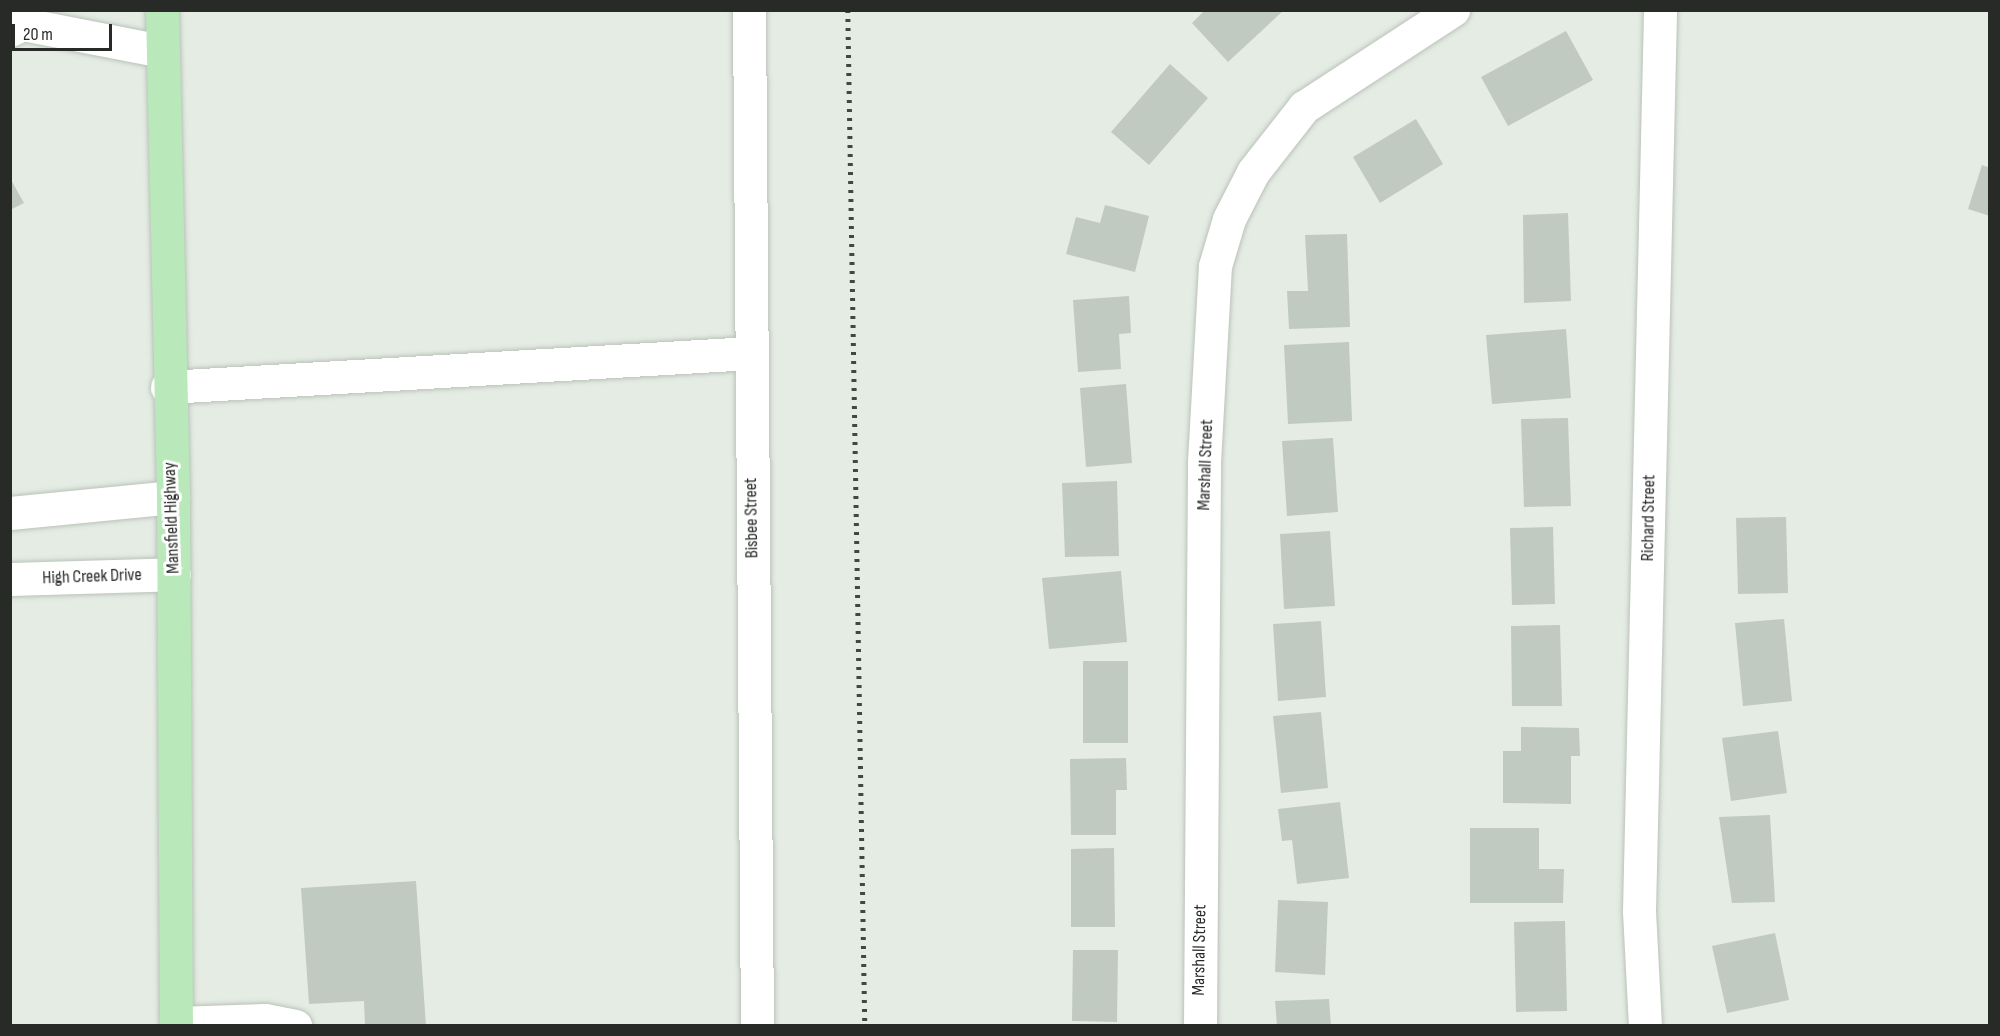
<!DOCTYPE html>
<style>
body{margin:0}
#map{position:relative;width:2000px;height:1036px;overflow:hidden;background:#e4ece3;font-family:"Sofia Sans Condensed",sans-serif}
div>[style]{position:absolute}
.building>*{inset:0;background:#c1cac1}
.roads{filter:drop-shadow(0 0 2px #bac2ba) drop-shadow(0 0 2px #bac2ba)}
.minor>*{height:33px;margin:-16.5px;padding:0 16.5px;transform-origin:16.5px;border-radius:16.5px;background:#fff}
.major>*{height:33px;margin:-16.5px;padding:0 16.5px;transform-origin:16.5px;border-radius:16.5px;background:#b9e8ba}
.rail>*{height:4.5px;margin-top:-2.25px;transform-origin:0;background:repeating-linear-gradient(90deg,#434743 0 3px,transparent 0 9px)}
span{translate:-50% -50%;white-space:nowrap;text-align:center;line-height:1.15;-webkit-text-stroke:6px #fff;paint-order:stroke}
.street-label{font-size:18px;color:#272a27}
.frame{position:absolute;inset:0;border:12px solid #272a27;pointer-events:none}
.scale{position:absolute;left:12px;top:24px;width:100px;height:27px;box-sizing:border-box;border:3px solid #272a27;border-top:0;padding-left:8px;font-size:18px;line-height:21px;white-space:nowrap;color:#272a27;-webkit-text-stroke:4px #fff;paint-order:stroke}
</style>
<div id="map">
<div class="building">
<div style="clip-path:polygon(1205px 10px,1284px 10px,1228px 62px,1192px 23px)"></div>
<div style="clip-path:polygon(1566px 31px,1593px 80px,1508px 126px,1481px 77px)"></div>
<div style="clip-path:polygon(1170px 64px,1208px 98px,1149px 165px,1111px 132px)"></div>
<div style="clip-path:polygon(1416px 119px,1443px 164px,1380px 203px,1353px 157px)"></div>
<div style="clip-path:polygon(1982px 165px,1990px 168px,1990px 216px,1968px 209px)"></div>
<div style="clip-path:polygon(10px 178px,24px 203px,10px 210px)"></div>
<div style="clip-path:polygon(1105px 205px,1149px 216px,1135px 272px,1066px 254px,1076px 217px,1100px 223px)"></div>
<div style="clip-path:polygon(1568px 213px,1571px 301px,1524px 303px,1523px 215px)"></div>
<div style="clip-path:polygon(1347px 234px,1350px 327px,1289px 329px,1287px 291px,1308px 291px,1305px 235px)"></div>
<div style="clip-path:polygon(1129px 296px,1131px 333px,1119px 334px,1121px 369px,1078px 372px,1073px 300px)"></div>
<div style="clip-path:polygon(1566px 329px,1571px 398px,1492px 404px,1486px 335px)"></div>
<div style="clip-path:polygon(1349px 342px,1352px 421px,1288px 424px,1284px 345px)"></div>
<div style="clip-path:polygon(1126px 384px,1132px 463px,1086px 467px,1080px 388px)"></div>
<div style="clip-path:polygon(1568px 418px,1571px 506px,1524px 507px,1521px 419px)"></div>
<div style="clip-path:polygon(1333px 438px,1338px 512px,1287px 516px,1282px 441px)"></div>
<div style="clip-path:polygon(1117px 481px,1119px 556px,1065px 557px,1062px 483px)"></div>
<div style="clip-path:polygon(1786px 517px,1788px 593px,1738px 594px,1736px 518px)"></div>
<div style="clip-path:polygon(1553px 527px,1555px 604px,1512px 605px,1510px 528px)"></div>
<div style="clip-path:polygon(1330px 531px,1335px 606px,1284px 609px,1280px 534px)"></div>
<div style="clip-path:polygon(1121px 571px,1127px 642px,1049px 649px,1042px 578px)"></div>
<div style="clip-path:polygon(1784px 619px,1792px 701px,1743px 706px,1735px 623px)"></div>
<div style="clip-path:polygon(1321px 621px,1326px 697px,1278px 701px,1273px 624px)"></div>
<div style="clip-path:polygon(1560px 625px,1562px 706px,1512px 706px,1511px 626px)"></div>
<div style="clip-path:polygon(1083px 661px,1128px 661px,1128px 743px,1083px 743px)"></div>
<div style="clip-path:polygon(1321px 712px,1328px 788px,1281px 793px,1273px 716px)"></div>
<div style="clip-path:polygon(1521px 727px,1579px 728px,1580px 756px,1571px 756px,1571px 804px,1503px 803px,1503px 751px,1521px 751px)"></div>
<div style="clip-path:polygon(1778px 731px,1787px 793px,1731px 801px,1722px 738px)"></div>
<div style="clip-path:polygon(1126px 758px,1127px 790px,1116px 790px,1116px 835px,1071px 835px,1070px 759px)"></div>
<div style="clip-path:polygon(1340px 802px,1349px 878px,1297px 884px,1292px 840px,1282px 841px,1278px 809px)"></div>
<div style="clip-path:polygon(1770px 815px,1775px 902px,1732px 903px,1719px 817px)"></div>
<div style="clip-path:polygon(1470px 828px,1539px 828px,1539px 869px,1564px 869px,1563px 903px,1470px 903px)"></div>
<div style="clip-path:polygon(1114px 848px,1115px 927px,1071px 927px,1071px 849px)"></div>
<div style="clip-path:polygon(416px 881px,426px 1026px,365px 1026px,364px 1001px,309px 1004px,301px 888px)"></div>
<div style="clip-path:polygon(1278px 900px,1328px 902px,1325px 975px,1275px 972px)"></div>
<div style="clip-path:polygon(1565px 921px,1567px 1011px,1516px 1012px,1514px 922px)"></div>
<div style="clip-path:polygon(1775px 933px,1789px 1000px,1727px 1013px,1712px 946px)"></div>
<div style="clip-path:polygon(1073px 950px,1118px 950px,1117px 1022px,1072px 1021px)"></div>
<div style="clip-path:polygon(1329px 999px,1331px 1026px,1277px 1026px,1275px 1001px)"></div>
</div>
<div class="roads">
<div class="minor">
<div style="left:749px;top:10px;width:1016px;rotate:89.55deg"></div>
<div style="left:10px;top:30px;width:14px;rotate:-25deg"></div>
<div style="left:23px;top:24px;width:142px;rotate:11deg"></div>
<div style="left:167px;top:387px;width:585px;rotate:-3.33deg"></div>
<div style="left:10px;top:513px;width:164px;rotate:-5.6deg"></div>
<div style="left:10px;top:579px;width:164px;rotate:-1.7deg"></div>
<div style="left:176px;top:1023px;width:89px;rotate:-1.9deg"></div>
<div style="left:265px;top:1020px;width:31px;rotate:11deg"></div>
<div style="left:1200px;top:1026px;width:564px;rotate:-89.59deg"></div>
<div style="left:1204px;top:462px;width:196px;rotate:-86.8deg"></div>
<div style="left:1215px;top:266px;width:49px;rotate:-73.4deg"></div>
<div style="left:1229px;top:219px;width:53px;rotate:-62.9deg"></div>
<div style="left:1253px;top:172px;width:83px;rotate:-51.9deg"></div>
<div style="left:1304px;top:107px;width:178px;rotate:-33.1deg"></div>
<div style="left:1645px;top:1026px;width:116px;rotate:-93deg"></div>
<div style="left:1639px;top:910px;width:900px;rotate:-88.66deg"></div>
</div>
<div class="major">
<div style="left:162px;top:10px;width:487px;rotate:88.7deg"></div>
<div style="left:173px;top:497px;width:529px;rotate:89.68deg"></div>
</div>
</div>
<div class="rail">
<div style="left:848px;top:10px;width:1016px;rotate:89.04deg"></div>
</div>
<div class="street-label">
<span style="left:1206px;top:465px;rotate:-88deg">Marshall Street</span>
<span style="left:172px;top:518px;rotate:-92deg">Mansfield Highway</span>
<span style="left:752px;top:518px;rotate:-91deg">Bisbee Street</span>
<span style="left:1649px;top:518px;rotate:-89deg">Richard Street</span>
<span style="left:92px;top:577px;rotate:-2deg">High Creek Drive</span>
<span style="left:1200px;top:950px;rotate:-89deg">Marshall Street</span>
</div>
<div class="frame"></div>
<div class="scale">20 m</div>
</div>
